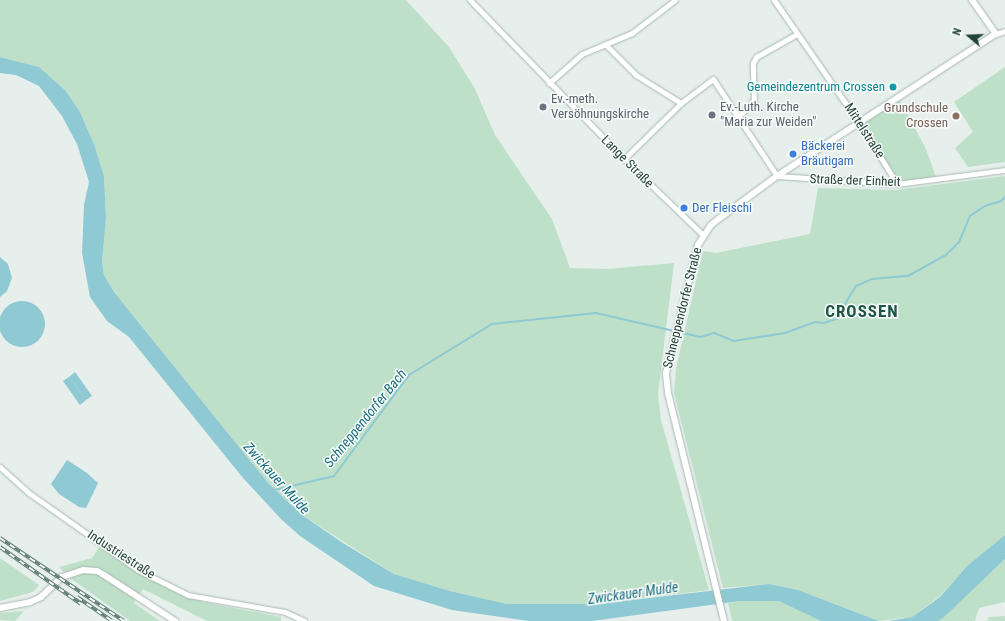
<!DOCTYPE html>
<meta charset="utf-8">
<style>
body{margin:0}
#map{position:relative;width:1005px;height:621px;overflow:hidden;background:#e6efeb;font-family:"Roboto Condensed",sans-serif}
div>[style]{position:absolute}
.green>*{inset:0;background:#bfe0c8}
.water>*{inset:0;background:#8ec9d4}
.round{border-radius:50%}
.stream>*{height:2px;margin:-1px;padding:0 1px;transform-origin:1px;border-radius:1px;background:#8ec9d4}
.roads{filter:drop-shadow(0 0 1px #a8b8b2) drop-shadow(0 0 1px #a8b8b2)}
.minor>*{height:5px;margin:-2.5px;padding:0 2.5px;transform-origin:2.5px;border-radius:2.5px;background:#fff}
.tertiary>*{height:6px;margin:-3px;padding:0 3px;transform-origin:3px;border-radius:3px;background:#fff}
.rail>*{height:3.5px;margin-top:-1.75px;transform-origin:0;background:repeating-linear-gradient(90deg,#f7fbf9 0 6px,#5f7d75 0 12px);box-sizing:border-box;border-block:1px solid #5f7d75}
.dots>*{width:11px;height:11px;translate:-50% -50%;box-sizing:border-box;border:2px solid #f7fbf9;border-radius:50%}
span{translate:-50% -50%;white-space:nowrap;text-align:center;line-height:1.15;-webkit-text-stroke:3px #f7fbf9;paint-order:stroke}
.culture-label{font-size:13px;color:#0d838f}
.right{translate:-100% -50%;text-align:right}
.worship-label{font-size:13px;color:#5b616d}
.left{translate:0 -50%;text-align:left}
.education-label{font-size:13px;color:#785e54}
.street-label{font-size:13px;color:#24423a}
.shop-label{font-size:13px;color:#366cbe}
.water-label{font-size:14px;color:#1c6f80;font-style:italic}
.district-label{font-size:17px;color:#1f5548;font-weight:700;letter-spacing:1px}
.north{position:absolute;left:949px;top:16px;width:40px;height:40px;-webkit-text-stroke:3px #f7fbf9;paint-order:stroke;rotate:289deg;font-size:11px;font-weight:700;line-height:16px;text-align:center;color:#24423a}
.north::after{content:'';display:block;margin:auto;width:14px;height:18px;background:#24423a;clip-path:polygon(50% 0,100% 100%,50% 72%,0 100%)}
</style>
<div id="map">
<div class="green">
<div style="clip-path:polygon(0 0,406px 0,449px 47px,475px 89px,495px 135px,552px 219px,570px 268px,607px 269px,674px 263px,658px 395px,661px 420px,709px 590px,598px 604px,507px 604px,450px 591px,394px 574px,302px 515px,269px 484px,114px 292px,104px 275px,102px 262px,106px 218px,104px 176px,94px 144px,79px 110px,65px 90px,39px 67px,0 57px)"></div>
<div style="clip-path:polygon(1005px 67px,1005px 162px,968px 167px,955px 148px,973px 132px,954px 102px)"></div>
<div style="clip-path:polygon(899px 98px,926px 149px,937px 180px,897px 184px,860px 124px)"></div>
<div style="clip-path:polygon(1005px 176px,1005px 535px,967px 566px,940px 596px,912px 617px,879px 621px,798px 590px,769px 584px,723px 588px,674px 393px,676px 368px,703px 251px,716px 253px,810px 234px,818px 188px,896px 190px)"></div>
<div style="clip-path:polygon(99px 547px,174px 591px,203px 602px,281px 617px,281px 621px,207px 621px,143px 589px,134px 603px,160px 621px,130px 621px,70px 578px,59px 567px,92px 558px)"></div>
<div style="clip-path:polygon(0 558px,39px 585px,33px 592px,0 601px)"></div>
<div style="clip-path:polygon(1005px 559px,1005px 602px,979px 608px,975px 621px,938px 621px)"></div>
<div style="clip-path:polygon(740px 601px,780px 601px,821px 621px,732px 621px,728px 603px)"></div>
<div style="clip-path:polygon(24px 611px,15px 621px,0 620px,0 613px)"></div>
<div style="clip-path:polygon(1005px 616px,1005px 621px,987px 621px,989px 617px)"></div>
</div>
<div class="water">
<div style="clip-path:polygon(0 57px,39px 67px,65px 90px,79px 110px,94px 144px,104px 176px,106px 218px,102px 262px,104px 275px,114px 292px,269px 484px,302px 515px,343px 543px,394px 574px,450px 591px,507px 604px,598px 604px,769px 584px,798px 590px,879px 621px,821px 621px,779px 601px,740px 601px,592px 621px,529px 621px,452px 610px,374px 586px,300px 536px,281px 519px,243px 478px,129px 337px,107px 321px,90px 297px,82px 253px,84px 205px,89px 182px,77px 144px,62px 116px,39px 86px,16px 75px,0 73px)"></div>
<div style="clip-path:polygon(0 257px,8px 264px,12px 278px,7px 291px,0 297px)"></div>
<div class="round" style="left:-1px;top:301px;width:46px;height:46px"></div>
<div style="clip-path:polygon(75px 372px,92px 396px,86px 400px,69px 377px)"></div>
<div style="clip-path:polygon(69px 377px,86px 400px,80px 405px,63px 381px)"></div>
<div style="clip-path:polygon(67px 460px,87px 473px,98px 483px,86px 508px,79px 507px,59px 494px,51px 484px)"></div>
<div style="clip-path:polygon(1005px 535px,1005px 559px,944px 617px,938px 621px,888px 621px,912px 617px,940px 597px,967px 566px)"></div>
</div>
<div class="stream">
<div style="left:274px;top:490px;width:62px;rotate:-13.1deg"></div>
<div style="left:334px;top:476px;width:126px;rotate:-53.4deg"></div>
<div style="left:409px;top:375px;width:97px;rotate:-31.6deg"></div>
<div style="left:492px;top:324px;width:105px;rotate:-6deg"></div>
<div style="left:596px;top:313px;width:107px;rotate:13deg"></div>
<div style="left:700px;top:337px;width:15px;rotate:-16deg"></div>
<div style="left:714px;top:333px;width:22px;rotate:22deg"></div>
<div style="left:734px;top:341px;width:52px;rotate:-8.9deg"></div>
<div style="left:785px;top:333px;width:32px;rotate:-20deg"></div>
<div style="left:815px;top:322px;width:9px;rotate:6deg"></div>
<div style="left:824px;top:323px;width:13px;rotate:-18deg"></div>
<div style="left:836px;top:319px;width:39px;rotate:-59deg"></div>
<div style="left:856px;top:286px;width:17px;rotate:-24deg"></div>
<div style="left:872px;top:279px;width:36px;rotate:-5deg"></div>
<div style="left:908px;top:276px;width:43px;rotate:-28.9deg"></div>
<div style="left:946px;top:255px;width:18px;rotate:-45deg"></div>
<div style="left:959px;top:242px;width:28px;rotate:-67deg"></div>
<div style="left:970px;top:216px;width:18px;rotate:-34deg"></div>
<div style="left:985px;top:206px;width:17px;rotate:-17deg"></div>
<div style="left:1001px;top:201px;width:6px;rotate:-45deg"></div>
</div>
<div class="roads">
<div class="minor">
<div style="left:470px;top:0;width:221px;rotate:45.9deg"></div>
<div style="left:624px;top:159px;width:110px;rotate:43.9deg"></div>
<div style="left:774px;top:0;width:151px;rotate:55.3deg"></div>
<div style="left:860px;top:124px;width:70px;rotate:58.3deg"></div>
<div style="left:996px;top:34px;width:9px;rotate:-18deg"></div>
<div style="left:605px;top:44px;width:44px;rotate:45deg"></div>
<div style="left:636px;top:75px;width:53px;rotate:31.9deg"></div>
<div style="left:549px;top:83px;width:44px;rotate:-41.3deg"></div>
<div style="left:582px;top:54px;width:54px;rotate:-22.8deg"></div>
<div style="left:632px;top:33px;width:54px;rotate:-37.5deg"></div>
<div style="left:739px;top:116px;width:22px;rotate:-47deg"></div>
<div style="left:754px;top:100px;width:37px;rotate:-92deg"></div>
<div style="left:753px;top:63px;width:7px;rotate:-63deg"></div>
<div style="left:756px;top:57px;width:47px;rotate:-29.3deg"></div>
<div style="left:624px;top:159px;width:80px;rotate:-44.5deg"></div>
<div style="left:681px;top:103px;width:40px;rotate:-37deg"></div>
<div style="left:713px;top:79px;width:116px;rotate:56.6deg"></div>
<div style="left:777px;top:176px;width:120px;rotate:3.8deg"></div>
<div style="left:897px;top:184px;width:109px;rotate:-7.4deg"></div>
<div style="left:0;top:467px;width:39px;rotate:42deg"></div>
<div style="left:29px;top:493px;width:133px;rotate:35.2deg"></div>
<div style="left:138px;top:570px;width:56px;rotate:26.6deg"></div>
<div style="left:188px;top:595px;width:98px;rotate:9.9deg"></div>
<div style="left:285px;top:612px;width:21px;rotate:25deg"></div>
</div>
<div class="tertiary">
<div style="left:0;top:608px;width:31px;rotate:-11deg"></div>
<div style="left:30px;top:602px;width:12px;rotate:-24deg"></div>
<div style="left:41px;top:597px;width:29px;rotate:-44deg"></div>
<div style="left:62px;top:577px;width:22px;rotate:-18deg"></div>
<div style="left:83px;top:570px;width:14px;rotate:4deg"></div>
<div style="left:97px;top:571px;width:8px;rotate:30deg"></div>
<div style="left:104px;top:575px;width:85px;rotate:32.9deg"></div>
<div style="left:724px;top:621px;width:235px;rotate:-103.8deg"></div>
<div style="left:668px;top:393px;width:20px;rotate:-96deg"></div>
<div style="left:666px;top:373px;width:132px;rotate:-76deg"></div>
<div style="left:698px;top:245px;width:24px;rotate:-57deg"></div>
<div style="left:711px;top:225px;width:11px;rotate:-38deg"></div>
<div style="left:720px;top:218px;width:71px;rotate:-36.4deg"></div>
<div style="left:777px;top:176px;width:261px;rotate:-33deg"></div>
<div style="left:996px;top:34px;width:42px;rotate:-125.2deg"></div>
</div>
</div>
<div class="rail">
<div style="left:0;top:538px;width:149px;rotate:33.8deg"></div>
<div style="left:0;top:547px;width:99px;rotate:35.1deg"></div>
<div style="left:77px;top:597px;width:42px;rotate:34.4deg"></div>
</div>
<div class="dots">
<div style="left:893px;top:87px;background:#0f9aa8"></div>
<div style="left:543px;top:107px;background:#6b7280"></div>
<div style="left:712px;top:115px;background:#6b7280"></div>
<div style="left:956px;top:116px;background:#8d6e63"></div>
<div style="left:793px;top:154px;background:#3f7fe0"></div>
<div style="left:684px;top:208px;background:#3f7fe0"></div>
</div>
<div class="culture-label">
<span class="right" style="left:885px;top:87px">Gemeindezentrum Crossen</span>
</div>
<div class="worship-label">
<span class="left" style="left:551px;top:107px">Ev.-meth.<br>Versöhnungskirche</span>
<span class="left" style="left:720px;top:115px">Ev.-Luth. Kirche<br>"Maria zur Weiden"</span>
</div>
<div class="education-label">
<span class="right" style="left:948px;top:116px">Grundschule<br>Crossen</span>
</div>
<div class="street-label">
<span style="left:864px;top:131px;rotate:57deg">Mittelstraße</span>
<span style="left:627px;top:162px;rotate:45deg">Lange Straße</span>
<span style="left:855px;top:181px;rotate:2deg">Straße der Einheit</span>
<span style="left:683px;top:308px;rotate:-76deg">Schneppendorfer Straße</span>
<span style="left:121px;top:555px;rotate:33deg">Industriestraße</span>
</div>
<div class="shop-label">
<span class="left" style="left:801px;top:154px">Bäckerei<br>Bräutigam</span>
<span class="left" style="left:692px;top:208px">Der Fleischi</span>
</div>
<div class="water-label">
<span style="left:365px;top:418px;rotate:-51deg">Schneppendorfer Bach</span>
<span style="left:277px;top:478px;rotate:48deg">Zwickauer Mulde</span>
<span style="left:633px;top:593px;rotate:-8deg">Zwickauer Mulde</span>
</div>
<div class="district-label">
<span style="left:862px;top:312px">CROSSEN</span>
</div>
<div class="north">N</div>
</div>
